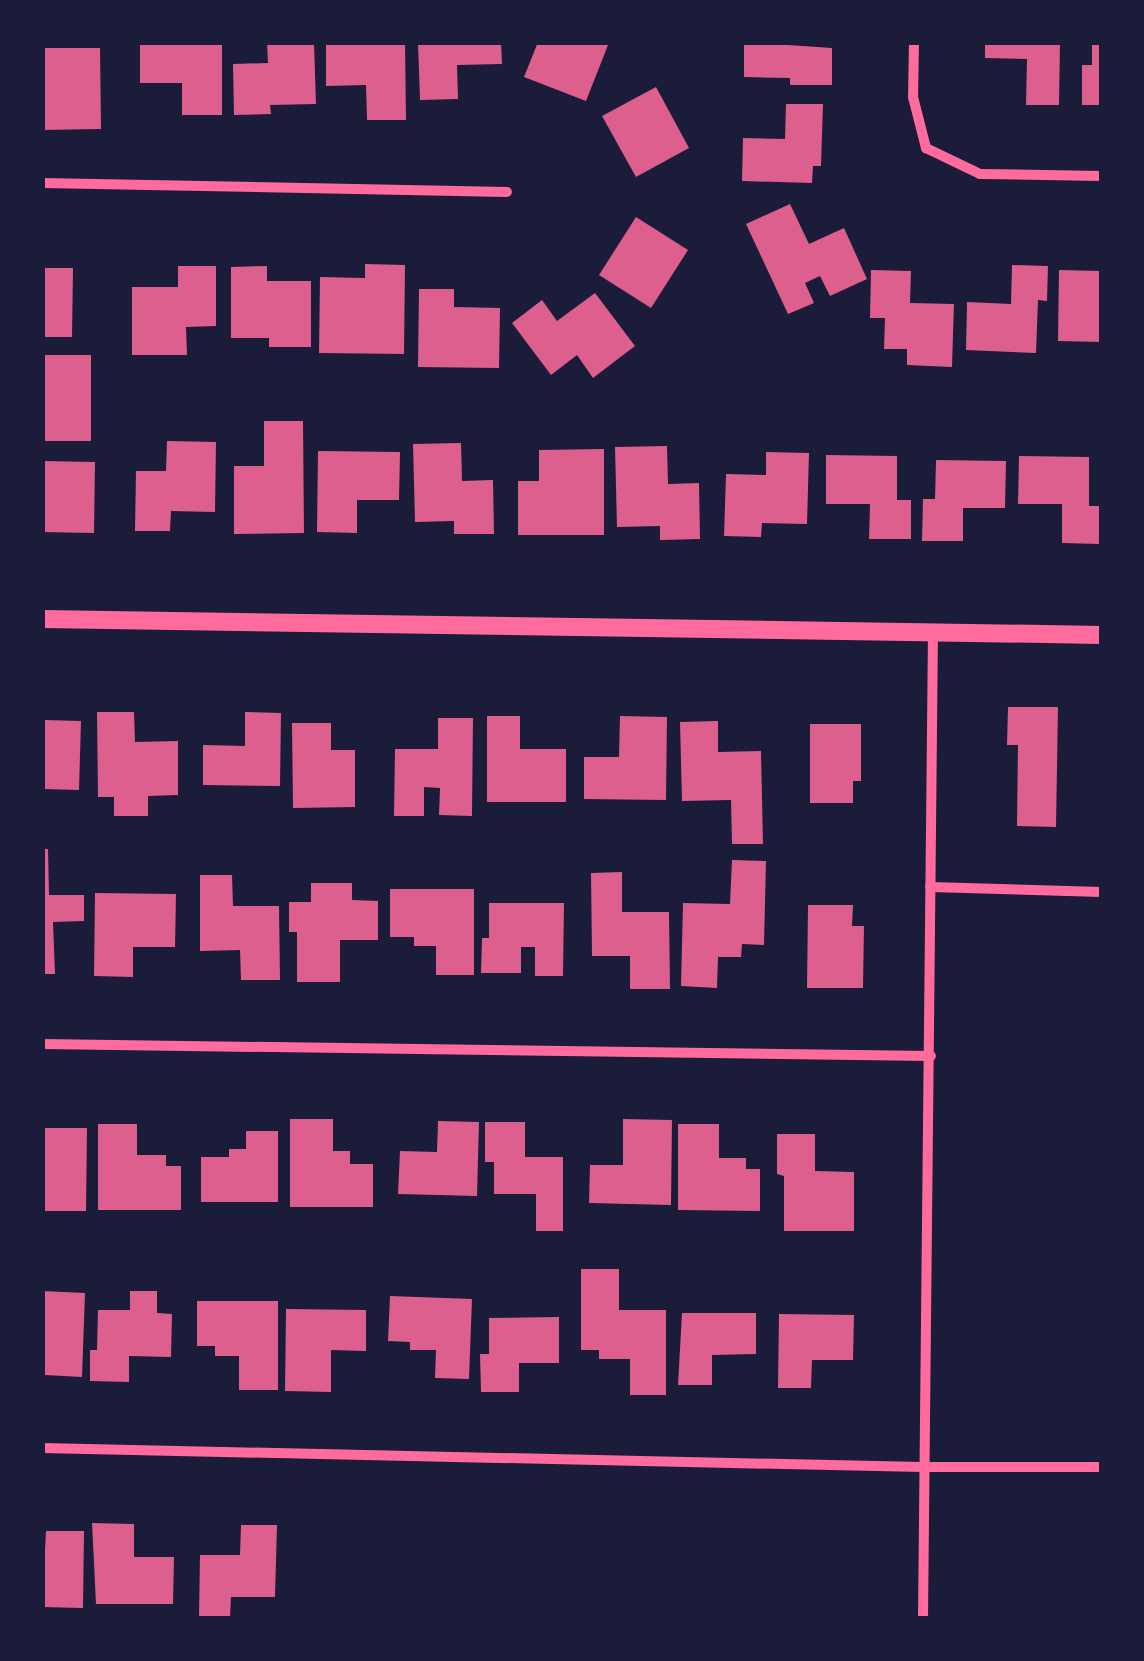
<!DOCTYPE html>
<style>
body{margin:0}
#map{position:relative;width:1144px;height:1661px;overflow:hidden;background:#1b1b3a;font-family:"Fira Sans",sans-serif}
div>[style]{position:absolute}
.building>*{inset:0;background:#dd5f8e}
.minor>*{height:10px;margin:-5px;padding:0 5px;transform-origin:5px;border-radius:5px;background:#ff6b9d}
.tertiary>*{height:18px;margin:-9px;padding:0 9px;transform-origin:9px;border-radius:9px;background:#ff6b9d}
span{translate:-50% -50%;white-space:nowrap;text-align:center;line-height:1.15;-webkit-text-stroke:10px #1b1b3a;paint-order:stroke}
.frame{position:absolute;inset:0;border:45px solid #1b1b3a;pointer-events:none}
</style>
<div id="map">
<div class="building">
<div style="clip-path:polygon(140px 42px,222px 42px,222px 115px,182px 115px,182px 83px,140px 83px)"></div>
<div style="clip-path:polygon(267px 42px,314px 42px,316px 104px,270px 105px,271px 114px,234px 115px,233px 64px,268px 63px)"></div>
<div style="clip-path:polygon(326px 42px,405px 42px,406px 120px,367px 120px,366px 85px,326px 86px)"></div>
<div style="clip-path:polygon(418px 42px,501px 42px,502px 64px,457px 65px,458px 99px,420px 100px)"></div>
<div style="clip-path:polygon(538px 42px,608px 45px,586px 101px,524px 77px)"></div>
<div style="clip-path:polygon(744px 42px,832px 48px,832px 85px,790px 85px,790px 78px,744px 77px)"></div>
<div style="clip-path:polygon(985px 42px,1060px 42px,1059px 105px,1026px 105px,1027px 59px,985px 58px)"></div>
<div style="clip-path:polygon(1092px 42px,1102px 42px,1102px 105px,1082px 105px,1082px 65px,1092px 65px)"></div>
<div style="clip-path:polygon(42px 48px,100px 48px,101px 129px,42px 130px)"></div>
<div style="clip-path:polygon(656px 87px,689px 148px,636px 177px,602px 116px)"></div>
<div style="clip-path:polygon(786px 104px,823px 104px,821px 166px,813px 166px,812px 183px,742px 181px,743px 138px,785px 139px)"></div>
<div style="clip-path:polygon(790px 204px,809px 244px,844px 228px,867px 279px,830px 296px,820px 276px,805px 283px,814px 303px,788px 314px,746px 224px)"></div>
<div style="clip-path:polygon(636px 217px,688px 250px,651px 308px,599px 275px)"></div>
<div style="clip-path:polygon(365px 264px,405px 265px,404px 354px,319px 353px,320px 277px,365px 278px)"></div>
<div style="clip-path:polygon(1012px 265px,1048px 266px,1047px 301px,1038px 300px,1036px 353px,966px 350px,967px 302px,1011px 304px)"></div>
<div style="clip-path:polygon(178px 266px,216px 266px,216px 326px,186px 327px,187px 355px,132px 355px,132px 287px,178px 287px)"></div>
<div style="clip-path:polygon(267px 266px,267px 281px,311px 281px,311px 347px,269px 347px,269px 338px,231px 338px,231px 267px)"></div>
<div style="clip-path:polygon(42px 268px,73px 268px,72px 337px,42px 337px)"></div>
<div style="clip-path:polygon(871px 270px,911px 271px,910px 303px,954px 304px,952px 367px,907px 365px,907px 349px,884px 349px,885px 318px,870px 318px)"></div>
<div style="clip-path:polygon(1059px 270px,1102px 271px,1102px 342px,1058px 341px)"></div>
<div style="clip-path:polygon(419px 289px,454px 289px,454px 307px,500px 308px,499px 368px,418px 367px)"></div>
<div style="clip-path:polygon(595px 293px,635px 346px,593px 378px,577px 355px,551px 375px,512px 323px,542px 300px,557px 321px)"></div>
<div style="clip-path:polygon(42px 355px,91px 355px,91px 441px,42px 441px)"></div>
<div style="clip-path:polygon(264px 421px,303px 421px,304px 533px,234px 534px,234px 466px,264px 466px)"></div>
<div style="clip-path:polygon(167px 441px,216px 442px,215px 512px,171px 511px,170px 531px,135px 531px,136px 471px,166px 471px)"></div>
<div style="clip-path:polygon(461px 443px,462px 481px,493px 480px,494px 534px,454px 534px,454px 521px,415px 522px,413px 444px)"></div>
<div style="clip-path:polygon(667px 446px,668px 484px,699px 483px,700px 539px,660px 540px,660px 526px,617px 527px,615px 447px)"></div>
<div style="clip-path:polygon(604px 449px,604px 535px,518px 535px,518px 481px,539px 481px,539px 450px)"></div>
<div style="clip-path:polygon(318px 451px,400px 452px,399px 500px,357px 500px,357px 533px,317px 532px)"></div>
<div style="clip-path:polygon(766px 452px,809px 453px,807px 524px,762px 523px,761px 537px,724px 536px,726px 474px,766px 475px)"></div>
<div style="clip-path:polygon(826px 455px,897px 456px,897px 500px,911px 500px,911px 539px,869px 539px,870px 504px,826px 504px)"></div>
<div style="clip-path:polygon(1019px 456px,1089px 457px,1089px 506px,1102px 506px,1101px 544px,1062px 543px,1062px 504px,1018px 504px)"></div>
<div style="clip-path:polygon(936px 460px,1006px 461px,1005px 508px,963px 508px,963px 541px,922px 541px,923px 499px,935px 499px)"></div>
<div style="clip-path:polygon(42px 461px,95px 462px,94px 533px,42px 532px)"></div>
<div style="clip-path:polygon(1008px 707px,1058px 707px,1056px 827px,1017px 826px,1018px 745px,1007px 745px)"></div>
<div style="clip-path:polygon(97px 712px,134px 712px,135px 742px,178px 741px,178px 795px,148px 796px,148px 816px,114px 816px,114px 797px,98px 797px)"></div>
<div style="clip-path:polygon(245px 712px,281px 713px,280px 786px,203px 785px,203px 745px,245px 746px)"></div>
<div style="clip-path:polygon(487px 716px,520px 716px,520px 749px,566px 749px,566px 802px,487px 802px)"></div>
<div style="clip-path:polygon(620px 716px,667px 717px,666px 800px,584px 799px,584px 757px,619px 757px)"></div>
<div style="clip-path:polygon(438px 718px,473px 718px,472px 816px,439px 815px,440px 788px,424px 787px,424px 816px,394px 816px,395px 749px,438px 749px)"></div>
<div style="clip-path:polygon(44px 720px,81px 721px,79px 790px,42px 789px)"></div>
<div style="clip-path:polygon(718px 721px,718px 752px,761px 751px,763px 844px,732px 844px,731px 800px,682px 801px,680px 722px)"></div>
<div style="clip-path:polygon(292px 723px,331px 723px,331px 750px,355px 750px,355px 807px,293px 808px)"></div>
<div style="clip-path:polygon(810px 724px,861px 724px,861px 781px,853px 781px,853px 803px,810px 803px)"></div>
<div style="clip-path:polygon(42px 849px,48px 849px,49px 895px,84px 895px,84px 921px,53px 922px,55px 974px,42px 974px)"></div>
<div style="clip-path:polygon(732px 860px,766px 861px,764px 945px,742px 944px,741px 957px,718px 957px,717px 988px,681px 986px,683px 903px,730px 904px)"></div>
<div style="clip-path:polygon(622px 872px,622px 912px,669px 912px,670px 989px,630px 989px,630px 956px,592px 956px,591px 873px)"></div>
<div style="clip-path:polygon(200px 875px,232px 875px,233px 906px,279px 906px,280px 980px,241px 980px,240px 950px,200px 951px)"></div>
<div style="clip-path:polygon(311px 883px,352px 883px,352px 900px,378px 901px,378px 940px,340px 940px,340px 982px,297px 982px,297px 932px,289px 932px,289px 902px,311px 902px)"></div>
<div style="clip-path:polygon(390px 889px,474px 889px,474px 975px,436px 975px,436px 946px,414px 946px,414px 937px,390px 937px)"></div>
<div style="clip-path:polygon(95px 893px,176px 894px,175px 947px,133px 947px,133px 977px,94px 976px)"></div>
<div style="clip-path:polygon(489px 903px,564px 903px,563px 976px,535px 976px,535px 947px,521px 947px,521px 973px,481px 973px,482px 938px,489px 938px)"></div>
<div style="clip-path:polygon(808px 905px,853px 905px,852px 926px,864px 926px,863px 988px,807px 988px)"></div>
<div style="clip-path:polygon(290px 1119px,333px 1119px,333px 1151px,350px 1151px,350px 1164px,373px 1164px,373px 1207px,290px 1207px)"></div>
<div style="clip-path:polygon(623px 1119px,672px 1120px,671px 1205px,589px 1203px,590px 1165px,623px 1165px)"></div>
<div style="clip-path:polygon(438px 1121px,479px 1122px,477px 1196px,398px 1194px,400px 1151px,437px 1152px)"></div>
<div style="clip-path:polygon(485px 1122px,525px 1122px,525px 1157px,563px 1157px,563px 1231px,536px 1231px,536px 1194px,494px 1194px,494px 1162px,485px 1162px)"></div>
<div style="clip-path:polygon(98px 1124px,137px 1124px,137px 1155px,166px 1155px,166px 1166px,181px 1166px,181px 1210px,98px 1210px)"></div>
<div style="clip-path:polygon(678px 1124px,719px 1124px,719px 1158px,746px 1158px,746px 1169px,760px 1169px,760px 1211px,678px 1210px)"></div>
<div style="clip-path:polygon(45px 1128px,87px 1128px,86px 1211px,42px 1211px)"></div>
<div style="clip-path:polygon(246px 1131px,278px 1131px,278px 1202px,201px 1202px,201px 1157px,229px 1157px,229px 1149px,246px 1149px)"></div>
<div style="clip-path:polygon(777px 1134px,815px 1134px,815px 1171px,854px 1172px,854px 1231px,784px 1231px,784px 1176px,777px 1174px)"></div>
<div style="clip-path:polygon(581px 1269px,619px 1269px,619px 1310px,666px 1310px,666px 1395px,630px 1395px,630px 1359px,599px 1359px,599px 1350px,581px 1350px)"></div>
<div style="clip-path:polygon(42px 1291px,85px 1293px,82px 1377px,45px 1375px)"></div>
<div style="clip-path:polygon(130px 1291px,157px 1291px,157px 1313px,172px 1314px,171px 1357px,129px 1356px,129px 1382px,90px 1381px,90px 1350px,97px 1350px,98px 1310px,130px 1310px)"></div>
<div style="clip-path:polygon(390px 1296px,472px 1299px,469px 1379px,435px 1378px,436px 1350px,410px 1350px,410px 1342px,388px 1341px)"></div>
<div style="clip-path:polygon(197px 1301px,278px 1301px,278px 1390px,239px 1390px,239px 1356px,215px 1356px,215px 1346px,197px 1346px)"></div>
<div style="clip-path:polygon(286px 1309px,366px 1310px,366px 1351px,331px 1350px,331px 1392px,285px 1391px)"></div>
<div style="clip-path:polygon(682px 1313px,756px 1313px,756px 1354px,712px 1355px,712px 1385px,678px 1385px)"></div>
<div style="clip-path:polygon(779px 1314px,854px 1315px,853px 1360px,812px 1360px,811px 1388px,778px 1388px)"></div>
<div style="clip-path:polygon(559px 1317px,559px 1363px,519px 1363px,519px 1392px,481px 1392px,480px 1354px,489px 1354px,489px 1318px)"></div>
<div style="clip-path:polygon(92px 1523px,134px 1524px,134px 1557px,174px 1557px,173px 1604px,96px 1604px)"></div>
<div style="clip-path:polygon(241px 1525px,277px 1525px,275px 1597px,231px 1597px,230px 1618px,199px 1618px,200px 1555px,240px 1555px)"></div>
<div style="clip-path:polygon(46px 1531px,84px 1531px,83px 1608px,42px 1607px)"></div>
</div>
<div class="minor">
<div style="left:914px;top:42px;width:55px;rotate:91deg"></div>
<div style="left:913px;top:97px;width:53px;rotate:75.7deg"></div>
<div style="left:926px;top:148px;width:60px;rotate:25.7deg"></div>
<div style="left:980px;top:174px;width:122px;rotate:0.9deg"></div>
<div style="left:42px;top:183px;width:465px;rotate:1.1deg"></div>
<div style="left:930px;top:887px;width:172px;rotate:1.7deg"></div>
<div style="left:42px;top:1044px;width:889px;rotate:0.77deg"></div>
<div style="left:42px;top:1448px;width:881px;rotate:1.24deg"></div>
<div style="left:923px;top:1467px;width:179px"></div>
<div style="left:923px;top:1618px;width:985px;rotate:-89.42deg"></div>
</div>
<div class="tertiary">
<div style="left:42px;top:619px;width:1060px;rotate:0.86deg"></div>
</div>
<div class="frame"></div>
</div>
